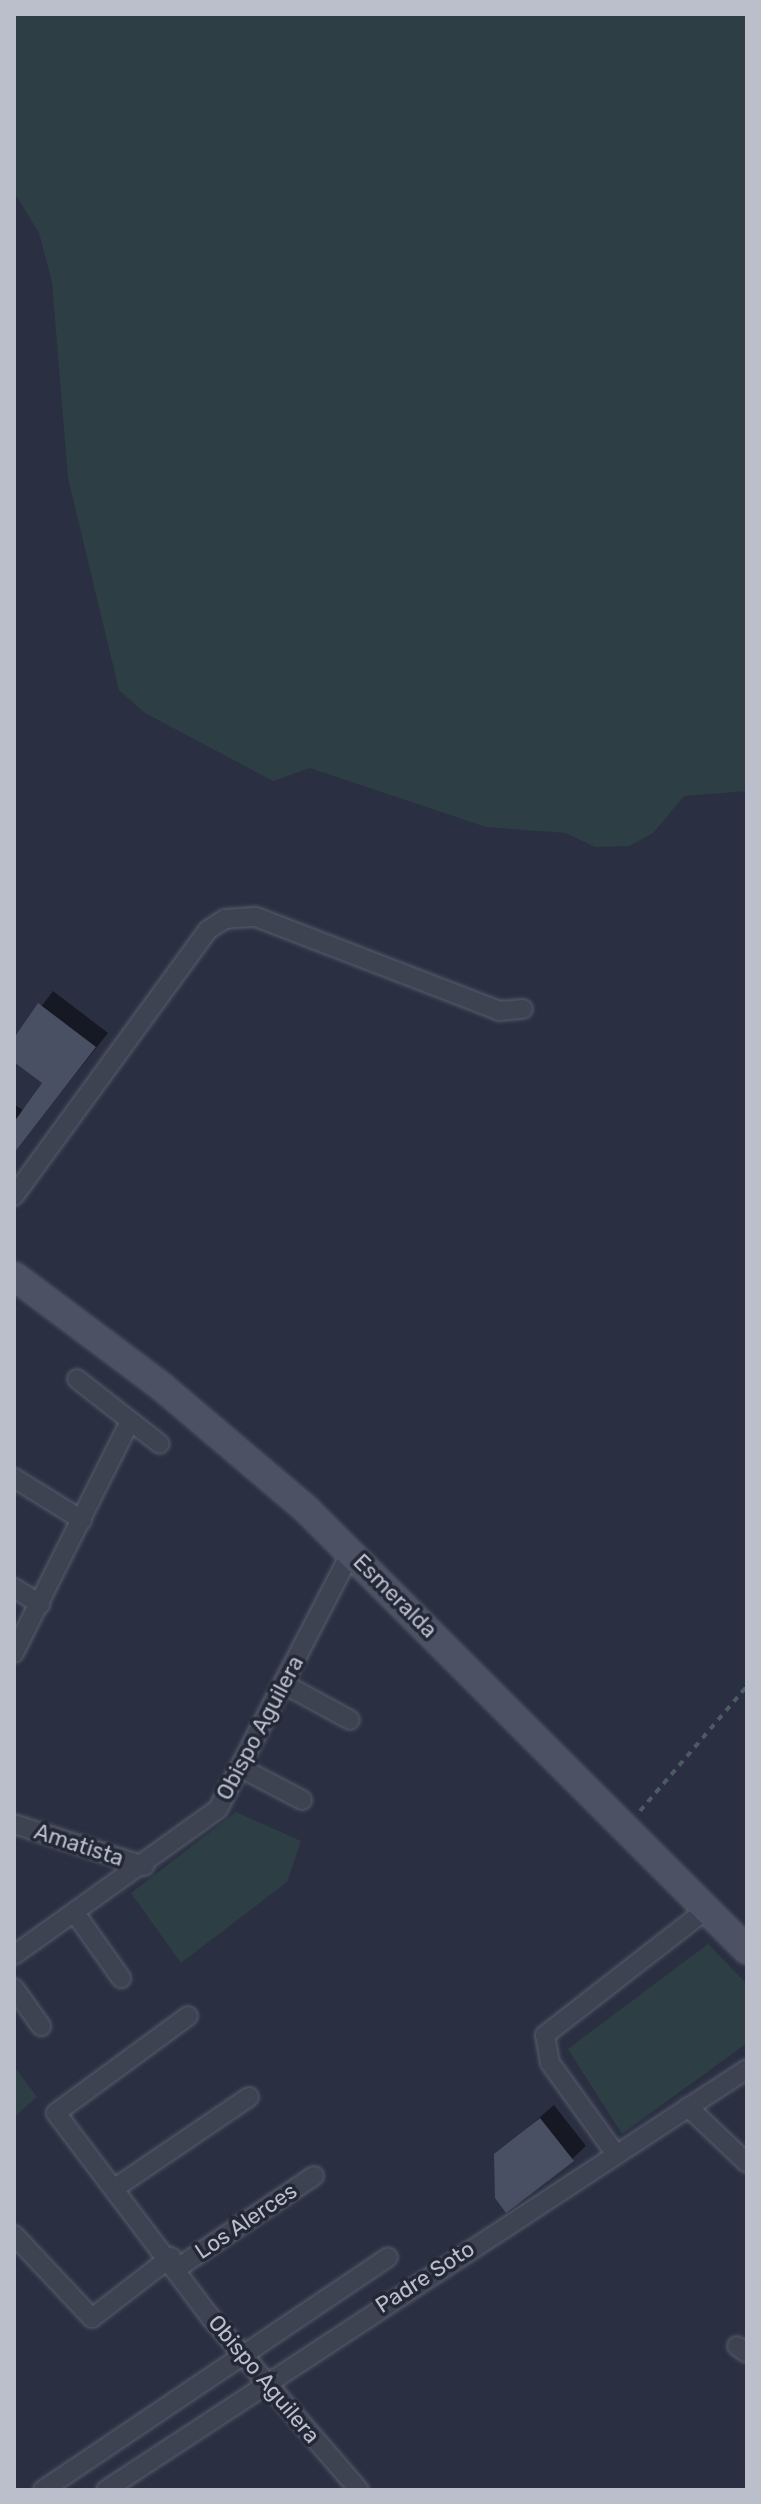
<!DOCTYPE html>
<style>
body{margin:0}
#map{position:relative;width:761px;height:2504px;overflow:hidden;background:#2a3042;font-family:Rubik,sans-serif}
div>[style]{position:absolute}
.green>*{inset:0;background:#2d3e44}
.shadow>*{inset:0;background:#0007}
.building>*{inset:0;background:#495063}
.path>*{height:4px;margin-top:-2px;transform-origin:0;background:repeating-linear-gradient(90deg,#4c5b62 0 6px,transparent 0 12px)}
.roads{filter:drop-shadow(0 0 2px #595e6c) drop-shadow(0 0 2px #595e6c)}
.street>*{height:18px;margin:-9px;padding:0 9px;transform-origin:9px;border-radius:9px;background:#3e4352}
.secondary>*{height:26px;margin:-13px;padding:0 13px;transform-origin:13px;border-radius:13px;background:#4c5164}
span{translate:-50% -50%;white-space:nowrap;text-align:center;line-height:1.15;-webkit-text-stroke:7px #232837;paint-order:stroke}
.street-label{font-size:22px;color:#bbbfcc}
.frame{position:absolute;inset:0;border:16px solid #bbbfcc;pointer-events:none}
</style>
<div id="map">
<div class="green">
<div style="clip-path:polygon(14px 14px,747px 14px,747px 791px,684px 796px,653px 833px,629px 846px,595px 847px,566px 833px,486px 827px,310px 768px,273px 781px,145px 713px,119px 690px,68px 478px,52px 282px,39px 233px,14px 192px)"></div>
<div style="clip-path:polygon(236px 1812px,301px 1841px,287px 1882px,181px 1963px,131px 1893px)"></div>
<div style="clip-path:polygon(708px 1944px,747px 1984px,747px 2043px,622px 2134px,568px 2049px)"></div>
<div style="clip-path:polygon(17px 2070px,37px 2097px,14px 2117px,14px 2072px)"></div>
</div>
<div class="shadow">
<div style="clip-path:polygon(53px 991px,108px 1033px,14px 1152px,14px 1104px,24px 1111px,45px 1083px,14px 1060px,14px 1042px)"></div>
<div style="clip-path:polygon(554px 2105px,586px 2146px,572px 2159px,496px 2155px)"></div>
</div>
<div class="building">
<div style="clip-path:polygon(38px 1003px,96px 1047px,14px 1153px,14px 1122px,42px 1083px,14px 1062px,14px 1038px)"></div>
<div style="clip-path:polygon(540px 2118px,574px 2161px,506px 2213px,495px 2198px,494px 2154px)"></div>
</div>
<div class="path">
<div style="left:640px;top:1811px;width:165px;rotate:-49.4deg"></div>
</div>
<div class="roads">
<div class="street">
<div style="left:14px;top:1196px;width:329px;rotate:-53.9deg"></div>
<div style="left:208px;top:930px;width:20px;rotate:-33deg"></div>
<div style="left:225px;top:919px;width:31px;rotate:-4deg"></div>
<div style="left:256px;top:917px;width:261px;rotate:21.1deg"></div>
<div style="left:499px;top:1011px;width:24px;rotate:-5deg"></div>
<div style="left:77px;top:1379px;width:105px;rotate:38.1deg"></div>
<div style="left:14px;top:1478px;width:80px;rotate:31.7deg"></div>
<div style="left:14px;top:1588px;width:31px;rotate:32deg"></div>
<div style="left:14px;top:1653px;width:259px;rotate:-63.4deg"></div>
<div style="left:284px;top:1684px;width:75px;rotate:28.6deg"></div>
<div style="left:241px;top:1768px;width:69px;rotate:27.7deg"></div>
<div style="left:14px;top:1824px;width:137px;rotate:17.9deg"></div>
<div style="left:75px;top:1913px;width:80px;rotate:54.7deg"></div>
<div style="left:14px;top:1955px;width:251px;rotate:-35.6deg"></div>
<div style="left:218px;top:1809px;width:289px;rotate:-62.6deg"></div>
<div style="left:14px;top:1988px;width:47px;rotate:54.6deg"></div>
<div style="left:188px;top:2016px;width:164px;rotate:143.7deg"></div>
<div style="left:56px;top:2113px;width:257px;rotate:52.9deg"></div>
<div style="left:211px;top:2318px;width:227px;rotate:49.3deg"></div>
<div style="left:688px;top:2107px;width:81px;rotate:43.5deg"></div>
<div style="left:615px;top:2153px;width:111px;rotate:-125.8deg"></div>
<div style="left:550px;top:2063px;width:28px;rotate:-100deg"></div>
<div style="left:545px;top:2035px;width:205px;rotate:-37.9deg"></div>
<div style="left:115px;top:2188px;width:162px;rotate:-34.2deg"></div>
<div style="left:14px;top:2235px;width:114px;rotate:46.8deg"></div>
<div style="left:92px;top:2318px;width:100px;rotate:-37.7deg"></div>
<div style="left:179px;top:2267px;width:163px;rotate:-34deg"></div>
<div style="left:737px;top:2346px;width:12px;rotate:35deg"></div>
<div style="left:43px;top:2490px;width:416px;rotate:-34deg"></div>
<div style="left:106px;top:2490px;width:767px;rotate:-33.3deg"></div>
</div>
<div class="secondary">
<div style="left:14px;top:1276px;width:184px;rotate:36.8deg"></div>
<div style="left:161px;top:1386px;width:189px;rotate:40.3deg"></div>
<div style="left:305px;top:1508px;width:625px;rotate:45deg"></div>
</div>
</div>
<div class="street-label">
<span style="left:395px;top:1596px;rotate:45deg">Esmeralda</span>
<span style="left:260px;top:1728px;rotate:-62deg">Obispo Aguilera</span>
<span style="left:79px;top:1845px;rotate:18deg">Amatista</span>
<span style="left:246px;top:2221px;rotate:-34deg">Los Alerces</span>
<span style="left:425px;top:2277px;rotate:-33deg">Padre Soto</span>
<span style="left:264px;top:2379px;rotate:50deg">Obispo Aguilera</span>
</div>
<div class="frame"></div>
</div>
